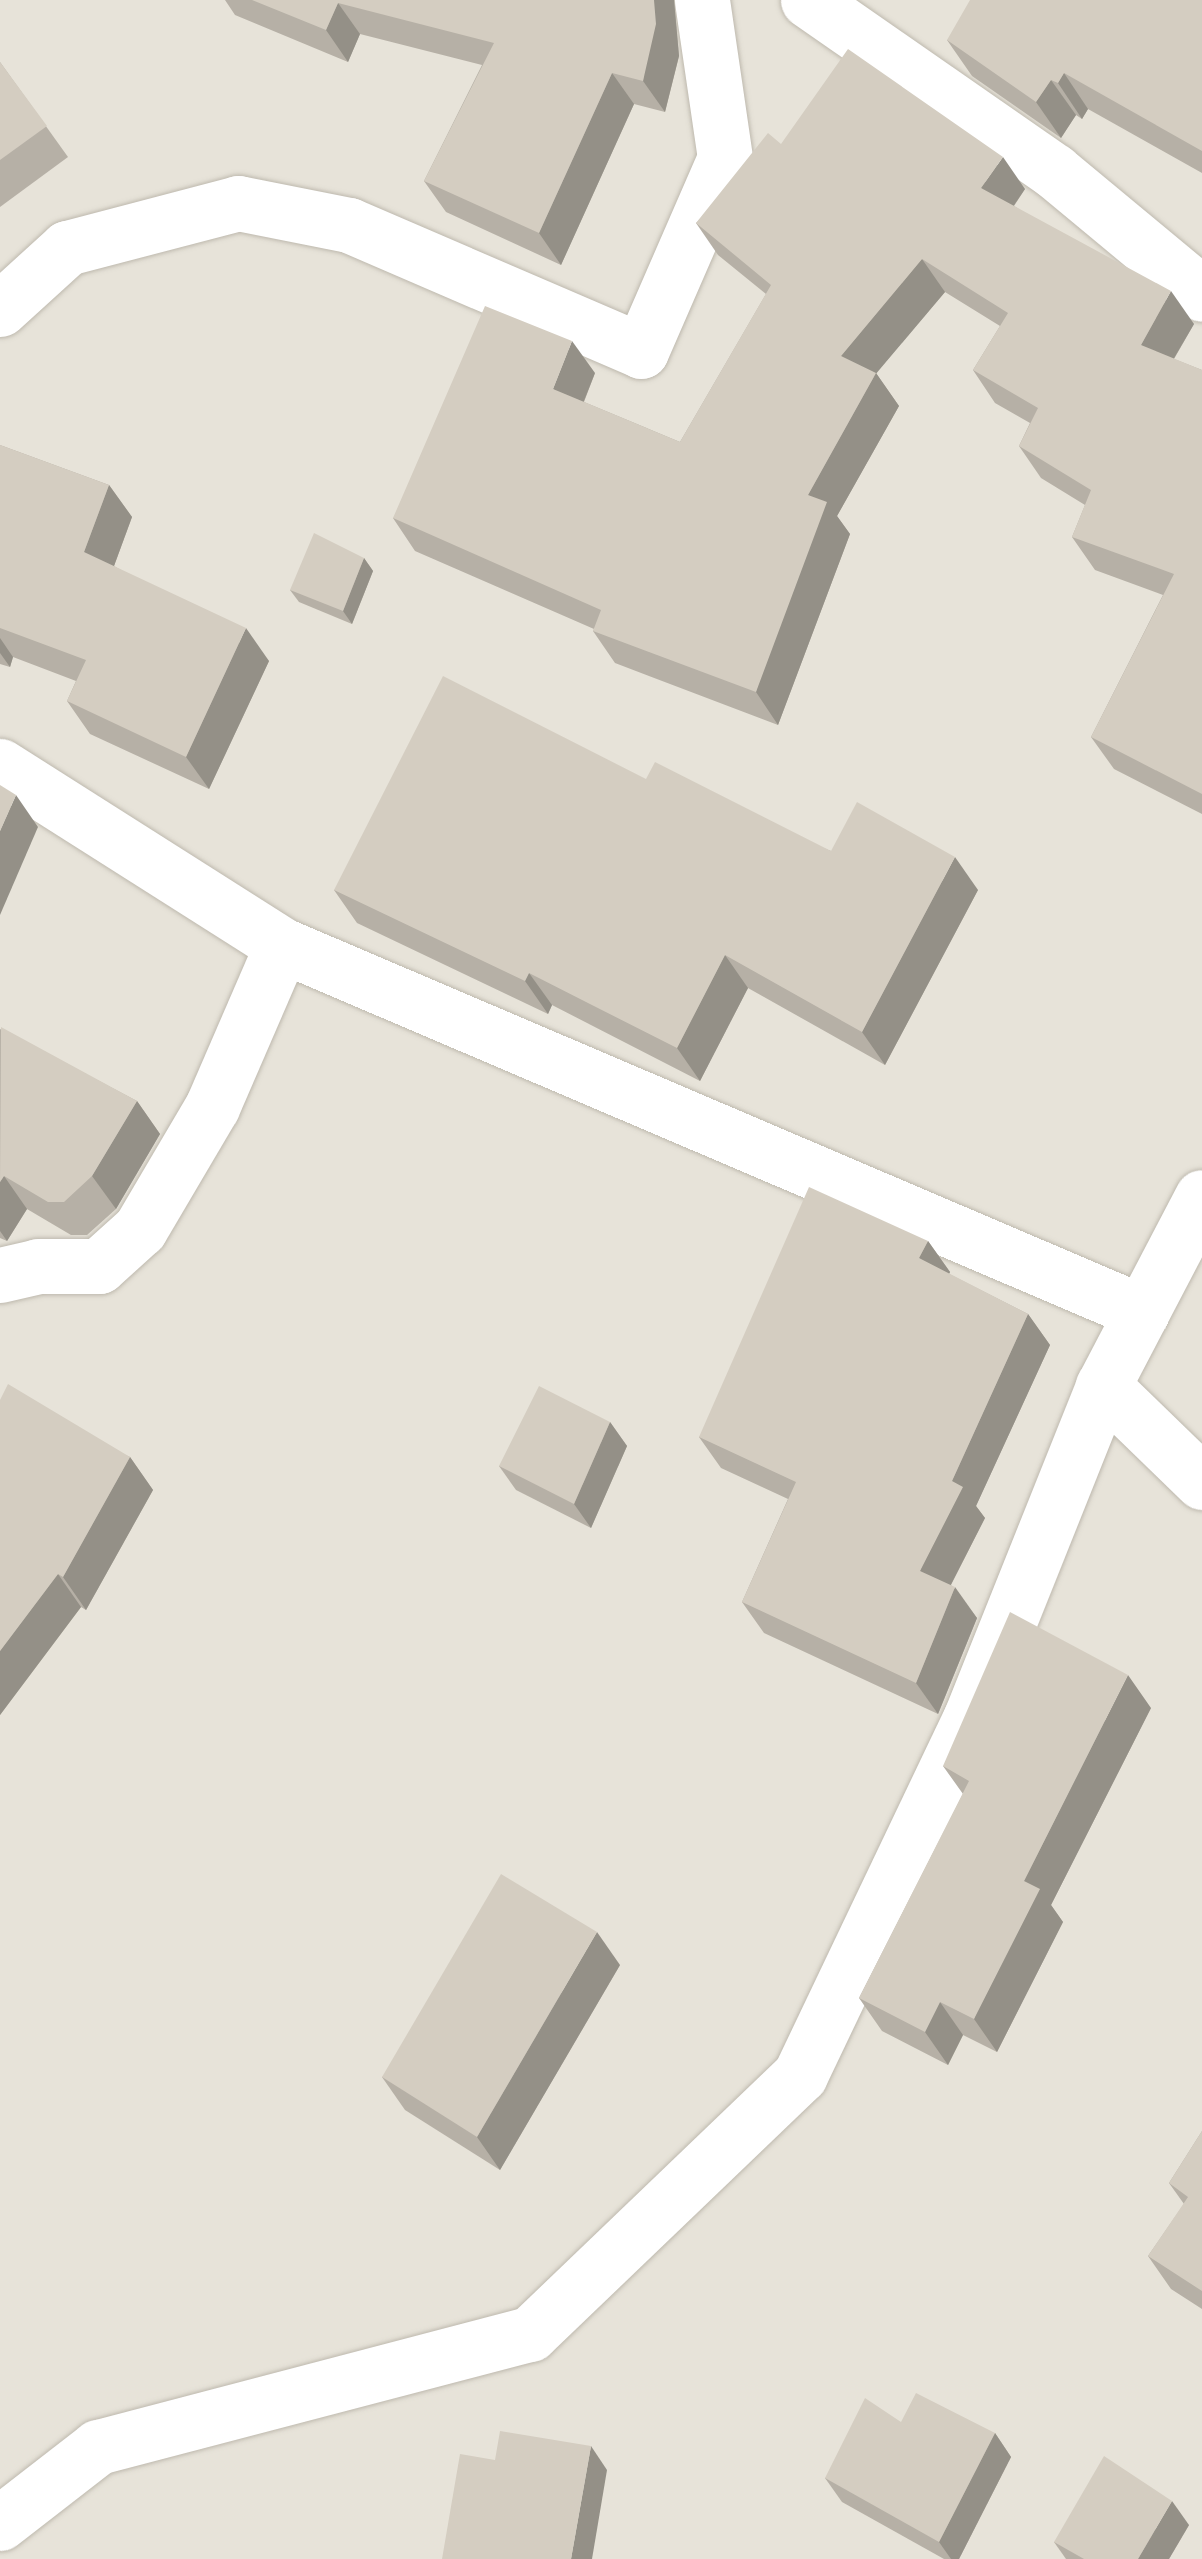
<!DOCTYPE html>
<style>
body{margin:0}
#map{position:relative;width:1202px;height:2559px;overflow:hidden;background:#f3f1eb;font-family:"IBM Plex Sans",sans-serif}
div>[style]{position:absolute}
.residential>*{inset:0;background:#e7e3d9}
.roads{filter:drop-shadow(0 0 2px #beb9ae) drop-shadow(0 0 2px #beb9ae)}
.street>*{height:55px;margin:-27.5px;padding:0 27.5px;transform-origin:27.5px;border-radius:27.5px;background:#fff}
.wall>*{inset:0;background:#b6b0a6}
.shaded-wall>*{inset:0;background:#949087}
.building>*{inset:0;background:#d4cdc1}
span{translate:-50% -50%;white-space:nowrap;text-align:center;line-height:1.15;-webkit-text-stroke:8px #fff;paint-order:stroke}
</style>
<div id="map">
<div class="residential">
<div style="clip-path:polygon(0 0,1202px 0,1202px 2559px,0 2559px)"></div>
</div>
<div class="roads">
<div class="street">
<div style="left:808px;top:0;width:300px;rotate:34.8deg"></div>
<div style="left:1054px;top:171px;width:192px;rotate:39.7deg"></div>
<div style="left:0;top:309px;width:91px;rotate:-42.3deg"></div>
<div style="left:67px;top:248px;width:177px;rotate:-14.7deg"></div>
<div style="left:238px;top:203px;width:113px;rotate:11.2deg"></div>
<div style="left:349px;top:225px;width:318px;rotate:23.3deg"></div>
<div style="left:641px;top:351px;width:210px;rotate:-66.5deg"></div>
<div style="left:725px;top:158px;width:160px;rotate:-98.3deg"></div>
<div style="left:0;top:766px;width:334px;rotate:32.4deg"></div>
<div style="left:282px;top:945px;width:935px;rotate:23.11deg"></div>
<div style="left:0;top:1275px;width:39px;rotate:-13deg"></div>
<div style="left:38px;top:1266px;width:61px"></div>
<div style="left:99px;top:1266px;width:55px;rotate:-42.1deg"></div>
<div style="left:140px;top:1229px;width:142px;rotate:-59.5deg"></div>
<div style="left:212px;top:1107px;width:176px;rotate:-66.6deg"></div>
<div style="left:1103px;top:1386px;width:138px;rotate:44.1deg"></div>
<div style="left:0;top:2523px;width:124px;rotate:-37.8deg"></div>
<div style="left:98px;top:2447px;width:447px;rotate:-14.7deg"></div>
<div style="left:530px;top:2334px;width:374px;rotate:-43.8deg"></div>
<div style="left:800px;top:2075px;width:395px;rotate:-64.5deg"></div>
<div style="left:970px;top:1719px;width:359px;rotate:-68.2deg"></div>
<div style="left:1103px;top:1386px;width:213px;rotate:-62.4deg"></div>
</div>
</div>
<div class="wall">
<div style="clip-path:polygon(225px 0,674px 0,679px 56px,665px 112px,634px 104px,561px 265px,446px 212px,424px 181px,482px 65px,360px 34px,348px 62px,235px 15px)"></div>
<div style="clip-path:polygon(1202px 0,1202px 173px,1088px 109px,1082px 119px,1076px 115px,1061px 138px,972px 76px,947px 40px)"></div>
<div style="clip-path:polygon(0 62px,68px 157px,0 207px)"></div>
<div style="clip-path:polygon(781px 144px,1025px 189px,1014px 206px,1194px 324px,1174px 359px,1202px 370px,1202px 814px,1114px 769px,1091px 737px,1163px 595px,1095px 570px,1072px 537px,1085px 505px,1041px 478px,1019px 446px,1030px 423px,995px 403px,973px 370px,1000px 326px,945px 292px,876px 373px,899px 406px,837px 516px,850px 534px,778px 725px,615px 663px,593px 631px,594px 629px,415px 551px,393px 518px,595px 373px,584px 402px,680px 442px,766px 294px,718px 255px,696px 223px)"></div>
<div style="clip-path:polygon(0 445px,109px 485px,132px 517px,114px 566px,269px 661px,209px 789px,90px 734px,67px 701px,76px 681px,13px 657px,10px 667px,0 664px)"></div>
<div style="clip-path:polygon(364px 558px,373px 571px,352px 624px,299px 602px,290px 590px)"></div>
<div style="clip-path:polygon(646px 779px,831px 851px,978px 890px,885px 1065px,748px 988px,700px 1081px,552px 1005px,548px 1014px,357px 923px,334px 890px)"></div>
<div style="clip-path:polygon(0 1029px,137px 1101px,160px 1134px,116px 1209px,87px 1235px,71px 1235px,27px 1209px,7px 1241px,0 1238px)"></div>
<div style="clip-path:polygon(928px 1241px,950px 1272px,949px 1274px,1028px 1314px,1050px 1345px,976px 1506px,985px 1518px,951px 1585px,977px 1618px,938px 1714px,764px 1633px,742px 1602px,788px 1499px,721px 1468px,699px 1437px)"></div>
<div style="clip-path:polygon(0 1400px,130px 1457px,153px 1490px,86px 1610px,81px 1607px,0 1715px)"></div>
<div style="clip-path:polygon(610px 1422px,627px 1446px,591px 1528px,516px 1490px,499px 1466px)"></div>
<div style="clip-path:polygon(1151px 1708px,1051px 1905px,1063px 1922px,997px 2052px,963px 2035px,948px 2065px,882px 2031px,859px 1998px,963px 1794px,943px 1766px)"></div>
<div style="clip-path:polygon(620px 1965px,500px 2170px,405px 2110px,382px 2077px)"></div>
<div style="clip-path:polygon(1202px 2131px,1202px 2309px,1171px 2289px,1148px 2256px,1184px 2204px,1169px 2183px)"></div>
<div style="clip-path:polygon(995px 2433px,1011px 2457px,959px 2559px,944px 2559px,842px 2502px,825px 2478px)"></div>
<div style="clip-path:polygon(1189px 2525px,1169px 2559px,1066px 2559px,1054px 2542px)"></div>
</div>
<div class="shaded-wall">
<div style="clip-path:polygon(654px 0,674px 0,679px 56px,665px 112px,643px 81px)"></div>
<div style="clip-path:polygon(338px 3px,360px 34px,348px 62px,326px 30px)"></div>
<div style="clip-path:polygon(612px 73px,634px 104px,561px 265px,539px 233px)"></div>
<div style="clip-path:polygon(1064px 73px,1088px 109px,1082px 119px,1058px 83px)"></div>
<div style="clip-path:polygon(1051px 80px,1076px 115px,1061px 138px,1036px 102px)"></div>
<div style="clip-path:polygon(1003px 157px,1025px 189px,1004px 220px,981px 188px)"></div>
<div style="clip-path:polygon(922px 259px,945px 292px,864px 388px,841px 356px)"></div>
<div style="clip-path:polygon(1171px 291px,1194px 324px,1163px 377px,1141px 345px)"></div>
<div style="clip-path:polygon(572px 341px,595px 373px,576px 421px,553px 389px)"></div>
<div style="clip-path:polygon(876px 373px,899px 406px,837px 516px,850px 534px,778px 725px,756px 692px,808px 495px)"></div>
<div style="clip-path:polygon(109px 485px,132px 517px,107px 585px,84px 552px)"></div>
<div style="clip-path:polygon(364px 558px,373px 571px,352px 624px,343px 611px)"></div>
<div style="clip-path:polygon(246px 628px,269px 661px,209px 789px,186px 757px)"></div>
<div style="clip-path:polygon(0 638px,13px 657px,10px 667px,0 653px)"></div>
<div style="clip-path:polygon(16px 795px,38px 827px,0 915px,0 831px)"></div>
<div style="clip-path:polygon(955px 857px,978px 890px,885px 1065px,862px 1032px)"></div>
<div style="clip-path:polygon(725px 955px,748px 988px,700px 1081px,677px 1048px)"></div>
<div style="clip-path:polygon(529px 973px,552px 1005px,548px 1014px,525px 981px)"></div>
<div style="clip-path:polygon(137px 1101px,160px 1134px,116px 1209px,92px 1176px)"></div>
<div style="clip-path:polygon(4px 1176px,27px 1209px,7px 1241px,0 1231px,0 1182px)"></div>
<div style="clip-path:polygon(928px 1241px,950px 1272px,941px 1289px,919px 1258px)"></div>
<div style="clip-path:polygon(1028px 1314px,1050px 1345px,976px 1506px,985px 1518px,942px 1602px,920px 1571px,952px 1481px)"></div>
<div style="clip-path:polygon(610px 1422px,627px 1446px,591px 1528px,574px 1504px)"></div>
<div style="clip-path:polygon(130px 1457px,153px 1490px,86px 1610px,63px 1577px)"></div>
<div style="clip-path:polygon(58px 1574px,81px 1607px,0 1715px,0 1651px)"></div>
<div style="clip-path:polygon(955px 1587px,977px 1618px,938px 1714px,916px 1683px)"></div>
<div style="clip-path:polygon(1128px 1675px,1151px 1708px,1051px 1905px,1063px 1922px,997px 2052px,974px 2019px,1024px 1881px)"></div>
<div style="clip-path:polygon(597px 1932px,620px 1965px,500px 2170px,477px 2137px)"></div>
<div style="clip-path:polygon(940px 2002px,963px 2035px,948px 2065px,925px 2032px)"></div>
<div style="clip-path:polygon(995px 2433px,1011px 2457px,959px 2559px,951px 2559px,939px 2542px)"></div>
<div style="clip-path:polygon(591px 2446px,607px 2470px,592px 2559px,571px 2559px)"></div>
<div style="clip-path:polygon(1172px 2501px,1189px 2525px,1169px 2559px,1138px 2559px)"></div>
</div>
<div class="building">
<div style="clip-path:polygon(252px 0,654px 0,656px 24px,643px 81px,612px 73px,539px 233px,424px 181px,494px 43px,338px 3px,326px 30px)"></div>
<div style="clip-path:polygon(970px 0,1202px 0,1202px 151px,1064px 73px,1058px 83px,1051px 80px,1036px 102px,947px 40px)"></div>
<div style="clip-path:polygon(848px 49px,1003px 157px,981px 188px,1171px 291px,1141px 345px,1202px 370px,1202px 794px,1091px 737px,1174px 574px,1072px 537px,1091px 490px,1019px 446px,1038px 408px,973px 370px,1008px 313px,922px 259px,841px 356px,876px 373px,808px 495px,827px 502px,756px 692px,593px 631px,601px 610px,393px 518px,485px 306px,572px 341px,553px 389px,680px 442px,771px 285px,696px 223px,768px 133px,781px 144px)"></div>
<div style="clip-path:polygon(0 62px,47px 126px,0 160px)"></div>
<div style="clip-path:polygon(0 445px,109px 485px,84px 552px,246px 628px,186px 757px,67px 701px,86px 660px,0 628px)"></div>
<div style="clip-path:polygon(314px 533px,364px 558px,343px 611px,290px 590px)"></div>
<div style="clip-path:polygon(443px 676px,646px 779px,655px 762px,831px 851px,857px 802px,955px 857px,862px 1032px,725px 955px,677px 1048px,529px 973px,525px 981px,334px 890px)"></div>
<div style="clip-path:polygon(0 785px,16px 795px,0 831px)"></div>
<div style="clip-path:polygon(1px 1027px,137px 1101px,92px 1176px,64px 1202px,48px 1202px,4px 1176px,0 1182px)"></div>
<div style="clip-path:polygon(809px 1187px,928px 1241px,919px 1258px,1028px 1314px,952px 1481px,963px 1487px,920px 1571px,955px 1587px,916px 1683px,742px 1602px,796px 1482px,699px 1437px)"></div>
<div style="clip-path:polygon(8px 1384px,130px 1457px,63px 1577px,58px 1574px,0 1651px,0 1400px)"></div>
<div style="clip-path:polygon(539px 1386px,610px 1422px,574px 1504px,499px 1466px)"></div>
<div style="clip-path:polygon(1010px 1612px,1128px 1675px,1024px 1881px,1040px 1889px,974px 2019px,940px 2002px,925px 2032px,859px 1998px,969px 1781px,943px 1766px)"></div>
<div style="clip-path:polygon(501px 1874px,597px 1932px,477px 2137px,382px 2077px)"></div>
<div style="clip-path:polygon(1202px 2131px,1202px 2291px,1148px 2256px,1188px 2197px,1169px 2183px)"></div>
<div style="clip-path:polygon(916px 2393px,995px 2433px,939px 2542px,825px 2478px,865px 2398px,901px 2422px)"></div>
<div style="clip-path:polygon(500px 2431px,591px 2446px,571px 2559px,442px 2559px,460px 2454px,495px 2460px)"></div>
<div style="clip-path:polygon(1104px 2456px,1172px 2501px,1138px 2559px,1084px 2559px,1054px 2542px)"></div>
</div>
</div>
